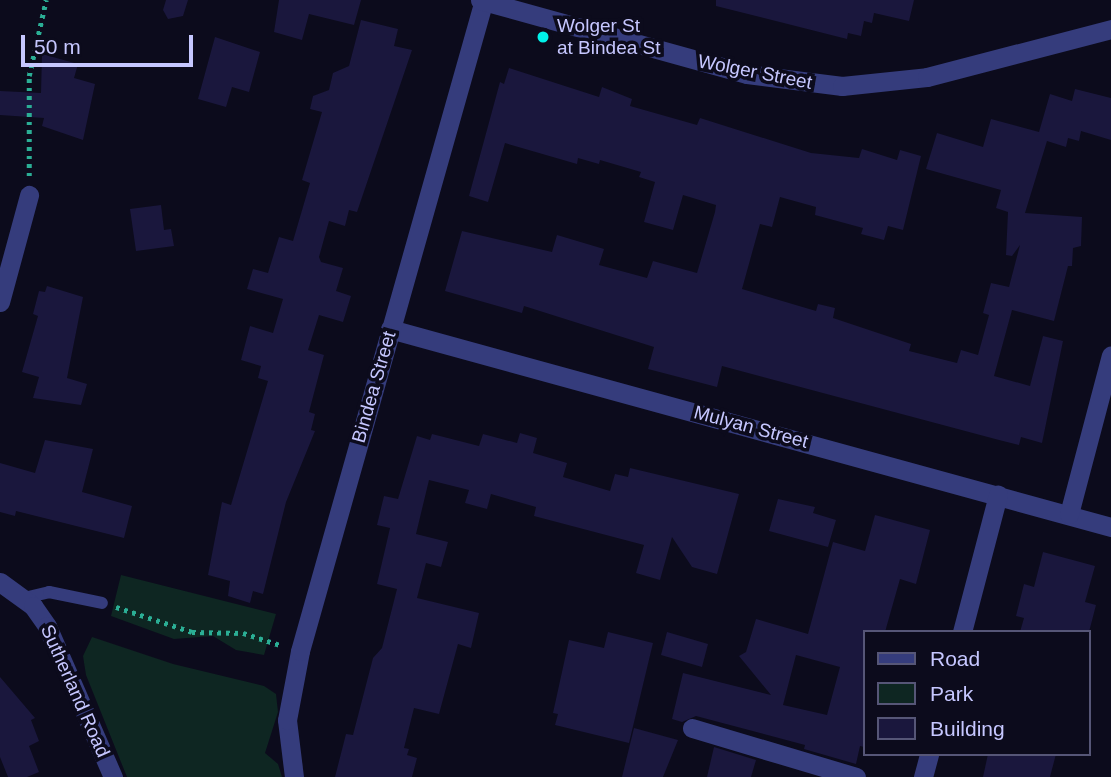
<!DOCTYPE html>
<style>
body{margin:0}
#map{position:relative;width:1111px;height:777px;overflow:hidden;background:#0c0b1c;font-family:Arial,sans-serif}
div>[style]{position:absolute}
.green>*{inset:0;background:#0e2622}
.building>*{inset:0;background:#1a173d}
.path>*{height:4.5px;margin-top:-2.25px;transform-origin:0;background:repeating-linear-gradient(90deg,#2bae95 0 3.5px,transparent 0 8.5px)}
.service>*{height:12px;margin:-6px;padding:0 6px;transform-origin:6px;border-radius:6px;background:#353c7c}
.minor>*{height:19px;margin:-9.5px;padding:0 9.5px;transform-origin:9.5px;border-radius:9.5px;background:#353c7c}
.tertiary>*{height:19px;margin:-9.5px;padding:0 9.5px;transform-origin:9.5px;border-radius:9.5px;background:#353c7c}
.dots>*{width:19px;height:19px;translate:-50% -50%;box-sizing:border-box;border:4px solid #0c0b1c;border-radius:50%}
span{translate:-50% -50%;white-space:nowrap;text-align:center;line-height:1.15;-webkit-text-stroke:7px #0c0b1c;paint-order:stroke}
.poi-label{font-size:19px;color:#c6c7ff}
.left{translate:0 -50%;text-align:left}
.street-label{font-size:19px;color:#c6c7ff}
.legend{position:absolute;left:863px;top:630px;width:228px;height:126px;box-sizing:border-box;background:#0c0b1c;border:2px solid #565677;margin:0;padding:9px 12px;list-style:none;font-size:21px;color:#c6c7ff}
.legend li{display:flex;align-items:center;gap:14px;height:35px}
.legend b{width:35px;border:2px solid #565677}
.scale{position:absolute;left:21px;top:35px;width:172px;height:32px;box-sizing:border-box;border:4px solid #c6c7ff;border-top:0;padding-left:9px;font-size:21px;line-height:24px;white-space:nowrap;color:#c6c7ff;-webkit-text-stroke:5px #0c0b1c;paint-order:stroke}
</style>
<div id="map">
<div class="green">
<div style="clip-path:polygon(121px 575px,276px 614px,264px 655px,236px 650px,213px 636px,174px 639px,111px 616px)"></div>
<div style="clip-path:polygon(92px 637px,173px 664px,264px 686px,276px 694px,278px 712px,265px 753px,278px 764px,282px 777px,127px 777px,86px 675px,83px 656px)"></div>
</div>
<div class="building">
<div style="clip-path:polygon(166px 0,188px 0,183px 16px,168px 19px,163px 10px)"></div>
<div style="clip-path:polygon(279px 0,361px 0,354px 25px,309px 14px,302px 40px,274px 32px)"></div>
<div style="clip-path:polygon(716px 0,914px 0,909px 21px,874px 13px,872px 23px,864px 21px,861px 36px,848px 33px,847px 39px,716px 6px)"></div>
<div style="clip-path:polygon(361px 20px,398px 29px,394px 46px,412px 50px,357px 212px,349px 210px,345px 226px,329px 221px,319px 257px,321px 262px,343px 268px,336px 291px,351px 296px,343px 322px,319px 315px,308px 350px,324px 355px,309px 412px,315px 414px,311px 430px,315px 431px,286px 502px,263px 594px,253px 591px,250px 603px,228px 596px,230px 581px,208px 575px,222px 502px,231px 505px,268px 381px,258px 378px,261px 366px,241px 360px,250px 326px,273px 333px,283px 299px,247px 289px,253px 269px,268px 273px,279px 237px,293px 241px,310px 183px,302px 180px,322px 112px,310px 109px,313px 96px,329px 90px,333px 73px,349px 66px)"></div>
<div style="clip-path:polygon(215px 37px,260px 52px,249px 92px,232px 87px,226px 107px,198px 99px)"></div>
<div style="clip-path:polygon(42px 54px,78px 64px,74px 78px,95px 84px,83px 140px,42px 126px,44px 118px,0 115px,0 91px,41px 93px)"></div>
<div style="clip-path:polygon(509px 68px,599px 97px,602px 87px,632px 99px,630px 106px,697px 125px,700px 118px,811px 153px,859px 158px,862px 149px,897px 160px,900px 150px,921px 156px,903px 230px,888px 226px,884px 240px,861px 234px,863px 228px,815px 215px,816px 207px,780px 197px,772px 227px,760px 224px,742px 289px,816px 311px,818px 304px,835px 308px,833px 318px,911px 344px,909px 351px,957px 363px,961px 350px,978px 355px,989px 315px,983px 313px,991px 283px,1009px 287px,1020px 245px,1012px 256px,1006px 255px,1008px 212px,996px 208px,1001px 190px,926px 169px,937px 133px,983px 147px,991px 119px,1039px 132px,1050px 94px,1072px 101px,1075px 89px,1111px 98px,1111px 140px,1081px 131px,1079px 141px,1068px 138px,1066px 147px,1047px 141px,1025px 213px,1082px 217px,1081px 246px,1073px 248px,1072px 266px,1068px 266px,1054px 321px,1012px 310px,994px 376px,1030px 386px,1043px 336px,1063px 341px,1042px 443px,1021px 437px,1019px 445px,999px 440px,722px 366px,717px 387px,648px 369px,654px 347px,524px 306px,522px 313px,445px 291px,462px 231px,552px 252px,557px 235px,604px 249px,599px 265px,647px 278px,653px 261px,697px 273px,715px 212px,716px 205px,683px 195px,673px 230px,644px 222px,655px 182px,639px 177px,641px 172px,600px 160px,599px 164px,578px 158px,577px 164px,505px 143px,488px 202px,469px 196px,500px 82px,504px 84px)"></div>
<div style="clip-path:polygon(161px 205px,164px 230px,171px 229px,174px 246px,136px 251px,130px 209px)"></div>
<div style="clip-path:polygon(47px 286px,83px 297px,67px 378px,87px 384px,81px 405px,33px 398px,39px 377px,22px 372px,38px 316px,33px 314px,39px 291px,45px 292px)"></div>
<div style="clip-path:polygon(520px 433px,537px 438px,533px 453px,567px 463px,563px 477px,610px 491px,615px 474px,628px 477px,630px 468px,739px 494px,717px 574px,692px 567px,672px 537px,660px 580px,636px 573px,644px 545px,534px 516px,536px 507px,491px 494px,487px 509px,465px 503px,469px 490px,429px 480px,416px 534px,448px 542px,441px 567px,426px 563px,417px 598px,479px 613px,471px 648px,458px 644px,439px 714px,414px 708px,404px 748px,409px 749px,407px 755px,417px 758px,412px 777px,335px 777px,346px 734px,353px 735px,373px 658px,382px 648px,397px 589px,377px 584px,390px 528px,377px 525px,384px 496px,398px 499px,417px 436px,430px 440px,432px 434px,479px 446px,483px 434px,517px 443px)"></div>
<div style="clip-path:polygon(45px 440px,93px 449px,82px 492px,132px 506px,124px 538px,16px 511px,15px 516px,0 512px,0 463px,35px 473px)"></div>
<div style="clip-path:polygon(778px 499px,815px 507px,813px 513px,836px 520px,828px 547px,769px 531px)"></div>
<div style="clip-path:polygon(evenodd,875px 515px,930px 530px,916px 584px,900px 579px,885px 632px,864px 632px,864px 747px,860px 746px,856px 764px,804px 749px,805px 745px,696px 716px,682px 722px,672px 719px,683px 673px,771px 695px,739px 656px,746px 652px,756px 619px,808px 634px,833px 542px,865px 551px,875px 515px,796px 655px,840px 667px,827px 715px,783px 705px,796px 655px)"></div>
<div style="clip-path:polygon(1043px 552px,1095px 566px,1085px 602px,1096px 605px,1089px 632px,1020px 632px,1024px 618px,1016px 616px,1024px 584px,1034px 587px)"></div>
<div style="clip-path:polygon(608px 632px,653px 643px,629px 743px,555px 725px,558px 714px,553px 713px,569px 640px,604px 648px)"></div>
<div style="clip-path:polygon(667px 632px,708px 644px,702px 667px,661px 655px)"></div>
<div style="clip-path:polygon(0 677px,35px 718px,31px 720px,39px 741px,29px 746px,39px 772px,27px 777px,8px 777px,0 757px)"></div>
<div style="clip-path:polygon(634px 728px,678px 740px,663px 777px,622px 777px)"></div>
<div style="clip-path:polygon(714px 747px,756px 760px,751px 777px,707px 777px)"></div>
<div style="clip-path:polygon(988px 754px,1056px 754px,1050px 777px,983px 777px)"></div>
</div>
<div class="path">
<div style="left:29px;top:176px;width:100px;rotate:-90deg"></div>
<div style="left:29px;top:76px;width:78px;rotate:-77.4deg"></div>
<div style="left:116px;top:607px;width:80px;rotate:18.2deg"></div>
<div style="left:192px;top:632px;width:51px;rotate:1.1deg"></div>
<div style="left:243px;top:633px;width:42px;rotate:18deg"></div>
</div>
<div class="service">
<div style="left:24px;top:598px;width:26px;rotate:-13deg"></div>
<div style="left:49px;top:592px;width:54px;rotate:11.7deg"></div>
</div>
<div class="minor">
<div style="left:0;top:302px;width:111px;rotate:-74.8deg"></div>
<div style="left:390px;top:329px;width:748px;rotate:15.36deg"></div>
<div style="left:1069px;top:514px;width:164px;rotate:-75.2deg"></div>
<div style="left:0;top:582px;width:41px;rotate:36deg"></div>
<div style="left:33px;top:606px;width:24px;rotate:55deg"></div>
<div style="left:47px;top:626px;width:165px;rotate:66.4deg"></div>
<div style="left:962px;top:632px;width:142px;rotate:-75.3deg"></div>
<div style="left:692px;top:728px;width:171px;rotate:16.6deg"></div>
<div style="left:294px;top:777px;width:57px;rotate:-97deg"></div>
<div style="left:287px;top:720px;width:70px;rotate:-79.3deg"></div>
<div style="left:300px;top:651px;width:677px;rotate:-74.22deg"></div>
<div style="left:923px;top:777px;width:24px;rotate:-75deg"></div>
</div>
<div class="tertiary">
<div style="left:480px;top:0;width:277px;rotate:15.5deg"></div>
<div style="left:747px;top:74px;width:96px;rotate:7.2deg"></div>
<div style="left:842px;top:86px;width:85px;rotate:-6deg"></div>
<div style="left:927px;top:77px;width:190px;rotate:-14.6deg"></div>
</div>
<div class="dots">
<div style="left:543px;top:37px;background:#00f1ea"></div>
</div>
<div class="poi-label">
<span class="left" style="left:557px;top:37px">Wolger St<br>at Bindea St</span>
</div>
<div class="street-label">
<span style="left:755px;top:72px;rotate:11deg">Wolger Street</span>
<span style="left:374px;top:387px;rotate:-74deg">Bindea Street</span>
<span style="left:751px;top:427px;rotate:15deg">Mulyan Street</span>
<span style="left:75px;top:691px;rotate:66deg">Sutherland Road</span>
</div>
<ul class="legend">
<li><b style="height:9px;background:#353c7c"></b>Road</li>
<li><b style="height:19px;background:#0e2622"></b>Park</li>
<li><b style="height:19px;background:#1a173d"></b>Building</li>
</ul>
<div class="scale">50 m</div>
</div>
